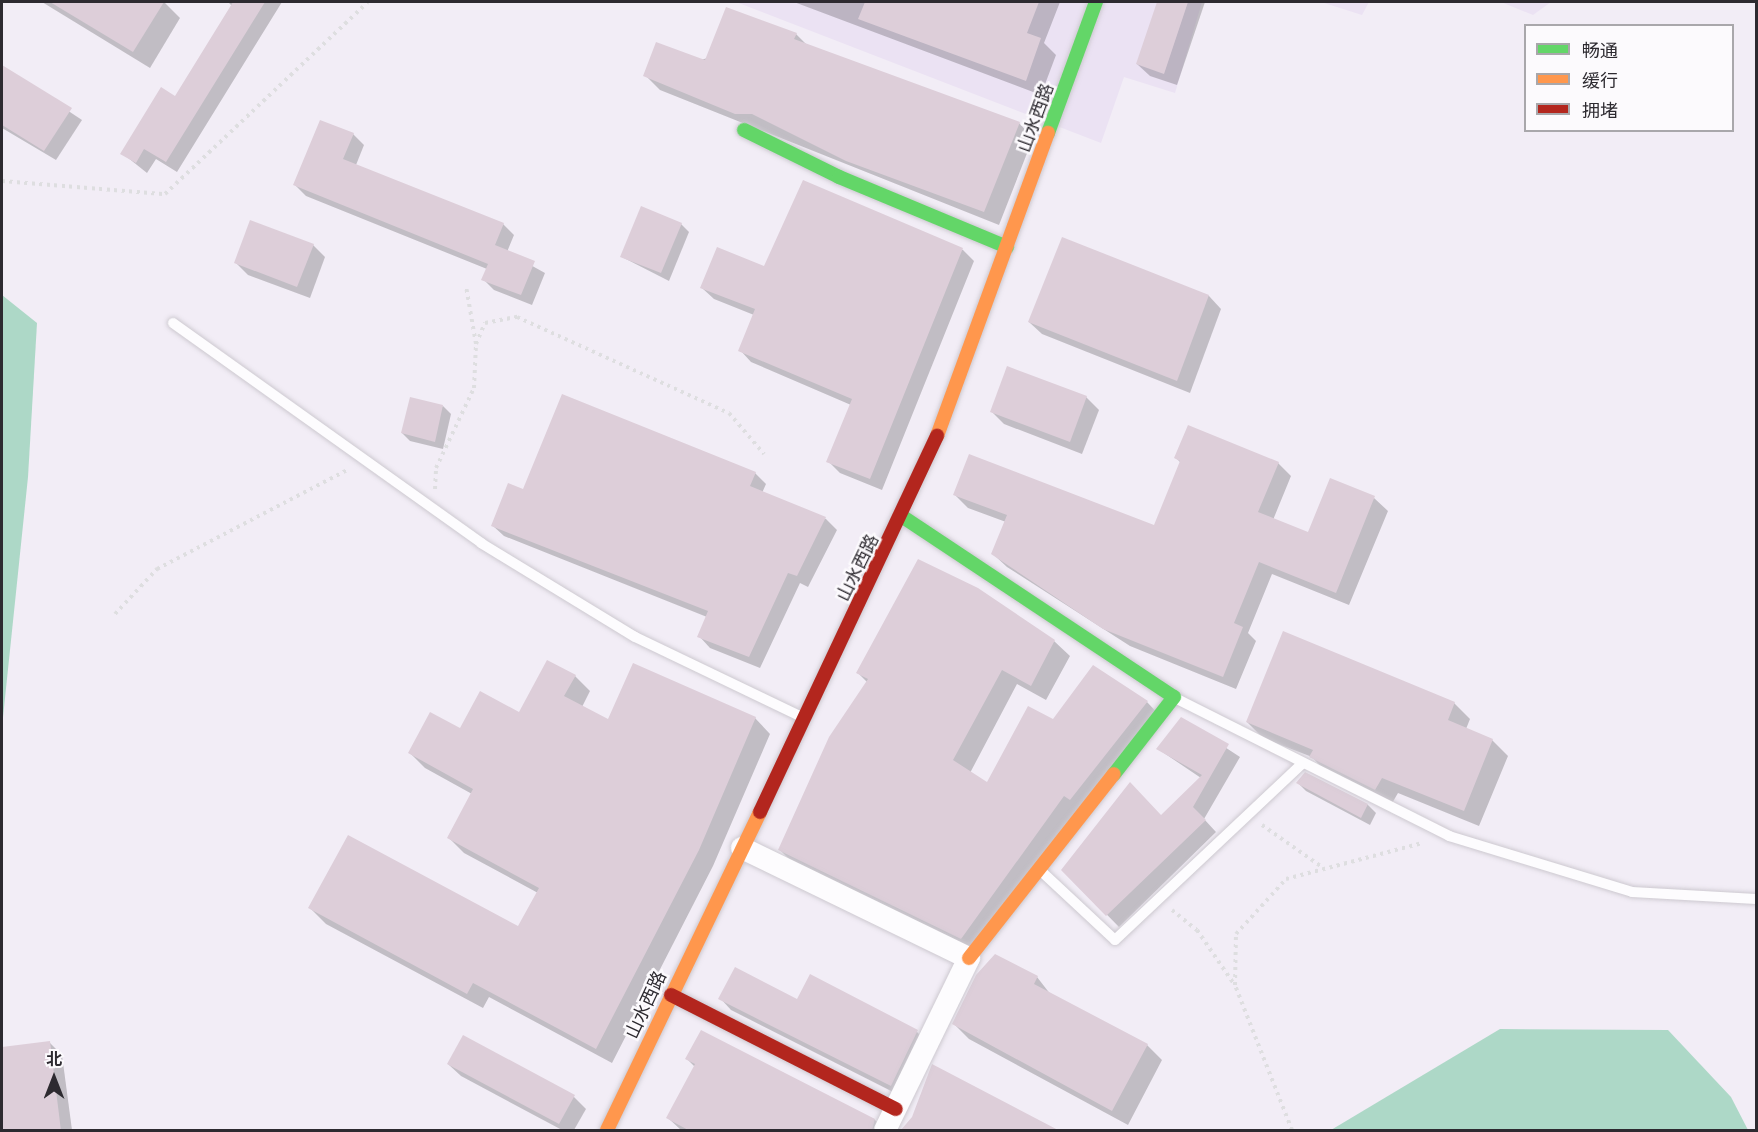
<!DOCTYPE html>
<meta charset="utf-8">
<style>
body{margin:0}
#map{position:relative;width:1758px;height:1132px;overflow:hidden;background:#f2edf6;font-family:Figtree,"Noto Sans SC",sans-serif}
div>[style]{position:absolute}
.built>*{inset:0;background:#ebe2f3}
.forest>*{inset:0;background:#add8c7}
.shadow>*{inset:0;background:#0003}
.building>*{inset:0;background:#ddced9}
.path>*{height:4px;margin-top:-2px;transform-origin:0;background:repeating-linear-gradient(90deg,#dedee0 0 3px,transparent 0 7.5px)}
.roads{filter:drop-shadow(0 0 2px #cdc9d0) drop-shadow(0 0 2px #cdc9d0)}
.lane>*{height:10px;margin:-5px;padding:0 5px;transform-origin:5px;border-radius:5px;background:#fdfcfe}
.street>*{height:22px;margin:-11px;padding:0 11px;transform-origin:11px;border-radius:11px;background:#fdfcfe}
.fast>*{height:14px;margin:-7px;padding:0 7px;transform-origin:7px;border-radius:7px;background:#63d668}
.slow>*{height:14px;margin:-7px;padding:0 7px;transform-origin:7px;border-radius:7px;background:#ff974d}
.jam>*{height:14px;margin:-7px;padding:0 7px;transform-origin:7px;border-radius:7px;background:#b3261e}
span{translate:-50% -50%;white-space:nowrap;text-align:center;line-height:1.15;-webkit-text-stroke:5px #fcfafd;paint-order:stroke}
.street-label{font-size:18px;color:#2d2a30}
.frame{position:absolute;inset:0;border:3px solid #2d2a30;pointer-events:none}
.legend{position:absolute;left:1524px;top:24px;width:210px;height:108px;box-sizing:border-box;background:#fcfafd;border:2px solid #a9a7ab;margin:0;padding:8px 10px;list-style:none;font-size:18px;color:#2d2a30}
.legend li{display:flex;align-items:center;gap:12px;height:30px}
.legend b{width:30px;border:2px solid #a9a7ab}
.north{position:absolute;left:24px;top:1048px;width:60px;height:60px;-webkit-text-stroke:4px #fcfafd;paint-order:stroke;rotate:0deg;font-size:16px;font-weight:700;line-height:24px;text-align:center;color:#2d2a30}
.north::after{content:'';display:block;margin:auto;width:21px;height:27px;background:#2d2a30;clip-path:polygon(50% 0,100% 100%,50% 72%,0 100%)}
</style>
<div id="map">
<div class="built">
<div style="clip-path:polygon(736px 2px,1202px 2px,1175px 93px,1124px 77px,1101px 143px)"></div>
<div style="clip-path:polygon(1321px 2px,1369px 2px,1362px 15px)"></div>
<div style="clip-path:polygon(1501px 2px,1551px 2px,1533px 15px)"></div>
</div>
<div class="forest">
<div style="clip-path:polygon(2px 295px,37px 323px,28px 477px,2px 727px)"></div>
<div style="clip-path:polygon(1500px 1029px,1668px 1030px,1731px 1097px,1748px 1130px,1331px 1130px)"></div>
</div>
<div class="shadow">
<div style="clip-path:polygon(42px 2px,164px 2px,180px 18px,150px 68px)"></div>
<div style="clip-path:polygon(228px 2px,282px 2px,177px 172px,156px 159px,147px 173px,122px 153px,176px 98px,232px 6px)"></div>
<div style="clip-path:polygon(794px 2px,1060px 2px,1044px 43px,1056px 55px,1041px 95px)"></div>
<div style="clip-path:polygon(1158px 2px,1205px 2px,1177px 85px,1150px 76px,1137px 64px)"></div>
<div style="clip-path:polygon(796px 34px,807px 45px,1019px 123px,1033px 138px,999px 225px,660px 90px,645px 75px)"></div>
<div style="clip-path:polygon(2px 67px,82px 120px,56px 160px,2px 128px)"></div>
<div style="clip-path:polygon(353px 134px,364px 145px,356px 165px,503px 224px,514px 235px,507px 252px,545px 273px,532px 305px,494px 290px,483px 279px,487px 269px,306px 196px,295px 185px)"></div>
<div style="clip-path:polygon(803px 182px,963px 250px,974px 261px,882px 490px,840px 473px,828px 461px,851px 405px,751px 362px,740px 350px,754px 315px,714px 299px,702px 288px,765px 268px)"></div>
<div style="clip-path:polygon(681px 224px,689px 232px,669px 281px,622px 257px)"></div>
<div style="clip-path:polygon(1063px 239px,1209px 296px,1221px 309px,1190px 393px,1042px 334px,1029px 322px)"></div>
<div style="clip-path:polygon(313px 245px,325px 257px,310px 298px,248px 275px,236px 263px)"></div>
<div style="clip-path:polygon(1086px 397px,1099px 410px,1082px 454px,1004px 424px,992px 412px)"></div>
<div style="clip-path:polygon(443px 406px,451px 414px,443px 449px,410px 441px,402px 433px)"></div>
<div style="clip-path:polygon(1176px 458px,1278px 463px,1291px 476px,1273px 520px,1309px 534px,1331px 480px,1374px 498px,1388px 511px,1349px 605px,1272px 574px,1248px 633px,1256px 641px,1236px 689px,1130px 646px,1007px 567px,993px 554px,1006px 522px,968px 508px,955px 495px,1155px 527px,1181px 463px)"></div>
<div style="clip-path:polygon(755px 473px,766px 484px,762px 493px,826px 519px,837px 530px,808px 587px,800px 583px,760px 668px,710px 648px,699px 636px,707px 617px,504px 536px,492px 525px,524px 491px)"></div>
<div style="clip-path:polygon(1054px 641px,1070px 656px,1046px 700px,1017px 684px,970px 773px,988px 785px,1054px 721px,1147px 702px,1162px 718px,977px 953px,795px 865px,780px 850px,867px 682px,858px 673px)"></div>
<div style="clip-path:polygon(575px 676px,590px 691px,582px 707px,609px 721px,755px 718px,770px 734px,713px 866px,612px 1063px,489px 997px,483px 1008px,326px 924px,310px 908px,519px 928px,538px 893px,464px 853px,448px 837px,472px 794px,425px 768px,410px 753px,460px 730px,520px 714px)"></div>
<div style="clip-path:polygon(1454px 703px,1470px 719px,1466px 729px,1492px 740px,1508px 756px,1479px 826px,1398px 793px,1391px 805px,1327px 773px,1312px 757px,1263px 738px,1247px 722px)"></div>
<div style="clip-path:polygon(1182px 719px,1240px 757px,1204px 819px,1216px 832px,1119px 927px,1063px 870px,1161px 817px,1201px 778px,1158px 749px)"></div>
<div style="clip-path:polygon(1305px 774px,1368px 805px,1376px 813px,1370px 825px,1306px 791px,1298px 783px)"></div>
<div style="clip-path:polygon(1037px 977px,1051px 995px,1147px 1045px,1162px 1060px,1128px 1125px,969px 1039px,954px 1024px)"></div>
<div style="clip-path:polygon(720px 998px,798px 1001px,917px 1032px,928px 1043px,903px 1097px,731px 1010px)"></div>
<div style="clip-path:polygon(49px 1042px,62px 1055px,72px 1130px,5px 1130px,2px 1049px)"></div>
<div style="clip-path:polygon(687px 1059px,875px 1120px,885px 1130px,681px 1130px,668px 1118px,695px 1067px)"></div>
<div style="clip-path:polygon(448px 1064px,574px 1097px,586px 1109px,574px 1130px,562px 1130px,461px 1076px)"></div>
</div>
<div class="building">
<div style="clip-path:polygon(50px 2px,164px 2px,133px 52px)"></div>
<div style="clip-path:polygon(233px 2px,265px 2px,166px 162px,144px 149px,136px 163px,120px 154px,161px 87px,175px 96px)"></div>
<div style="clip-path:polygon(865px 2px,1039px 2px,1027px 33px,1041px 38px,1026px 81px,858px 19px)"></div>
<div style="clip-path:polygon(1157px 2px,1188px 2px,1164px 74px,1136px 64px)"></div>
<div style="clip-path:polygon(726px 7px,797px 33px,794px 39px,1020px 122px,984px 212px,846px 161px,752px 114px,735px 114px,643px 76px,656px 42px,705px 60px)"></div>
<div style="clip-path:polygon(2px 65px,72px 108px,44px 151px,2px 125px)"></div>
<div style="clip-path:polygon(320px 120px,354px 133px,343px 159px,504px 223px,495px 245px,535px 261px,521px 295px,481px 280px,488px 264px,293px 185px)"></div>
<div style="clip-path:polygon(803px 180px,963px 248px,870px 479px,826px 462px,852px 399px,738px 351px,755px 309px,700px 288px,717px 247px,764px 266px)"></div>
<div style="clip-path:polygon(641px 206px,682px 223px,661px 273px,620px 257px)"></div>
<div style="clip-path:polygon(250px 220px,314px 244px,297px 287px,234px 263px)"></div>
<div style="clip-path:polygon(1062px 237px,1209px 295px,1177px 381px,1028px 322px)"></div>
<div style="clip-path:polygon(1007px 366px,1087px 396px,1070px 442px,990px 412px)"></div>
<div style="clip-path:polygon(562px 394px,756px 472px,750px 486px,826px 517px,797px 576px,788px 573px,749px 657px,697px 637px,708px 611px,491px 526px,508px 483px,523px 489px)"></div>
<div style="clip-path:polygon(410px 397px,443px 405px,435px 442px,401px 433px)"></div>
<div style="clip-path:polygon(1188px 425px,1279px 462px,1258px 512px,1308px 532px,1330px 478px,1375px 496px,1336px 593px,1259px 562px,1234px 623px,1243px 627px,1223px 677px,1103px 629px,991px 554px,1007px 515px,953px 495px,969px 454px,1154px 525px,1180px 461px,1174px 458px)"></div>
<div style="clip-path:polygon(918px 559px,978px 588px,1055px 640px,1031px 686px,1002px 670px,953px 760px,987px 782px,1028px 706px,1053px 719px,1093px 665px,1148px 701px,1070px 800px,1064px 796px,961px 939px,778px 850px,829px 737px,868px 679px,856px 673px)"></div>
<div style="clip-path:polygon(1283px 631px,1455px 702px,1448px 720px,1493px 739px,1464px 811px,1382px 778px,1375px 790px,1309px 757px,1313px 750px,1246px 722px)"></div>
<div style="clip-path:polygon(547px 660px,576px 675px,564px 696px,608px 719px,633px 663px,756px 717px,699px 850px,596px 1049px,473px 983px,467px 994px,308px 908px,348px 835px,518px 926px,539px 888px,447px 838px,473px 789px,408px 753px,430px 712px,460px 728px,480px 691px,519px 712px)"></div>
<div style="clip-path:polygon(1181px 717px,1229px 744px,1193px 807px,1206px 820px,1106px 916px,1061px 870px,1130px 782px,1161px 815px,1202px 775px,1156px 749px)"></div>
<div style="clip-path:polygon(1305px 772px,1368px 804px,1361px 818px,1296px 783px)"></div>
<div style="clip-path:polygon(995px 954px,1038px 976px,1034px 984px,1148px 1044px,1112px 1111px,952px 1024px,976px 975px)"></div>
<div style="clip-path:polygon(735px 967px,797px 999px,810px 974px,918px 1030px,891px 1086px,718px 999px)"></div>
<div style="clip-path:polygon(701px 1030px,875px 1119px,872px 1131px,690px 1131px,666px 1118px,695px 1064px,685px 1059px)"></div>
<div style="clip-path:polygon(463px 1035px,575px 1095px,559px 1124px,447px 1064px)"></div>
<div style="clip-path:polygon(50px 1041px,61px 1131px,3px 1131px,2px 1047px)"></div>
<div style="clip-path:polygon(932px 1064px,1060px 1131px,900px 1131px,912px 1117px)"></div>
</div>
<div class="path">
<div style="left:2px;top:181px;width:164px;rotate:4.6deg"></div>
<div style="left:165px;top:194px;width:279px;rotate:-43.4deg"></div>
<div style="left:476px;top:344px;width:23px;rotate:-67deg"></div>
<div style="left:485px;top:323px;width:33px;rotate:-11deg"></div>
<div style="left:517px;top:317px;width:233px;rotate:24.4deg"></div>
<div style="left:729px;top:413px;width:54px;rotate:49.5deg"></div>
<div style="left:435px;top:489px;width:21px;rotate:-87deg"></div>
<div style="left:436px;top:468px;width:89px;rotate:-64.6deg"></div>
<div style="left:474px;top:388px;width:44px;rotate:-87.4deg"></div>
<div style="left:476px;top:344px;width:59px;rotate:-99.8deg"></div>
<div style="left:115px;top:614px;width:62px;rotate:-47deg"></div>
<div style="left:157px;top:569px;width:216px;rotate:-27.5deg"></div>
<div style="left:1262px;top:825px;width:73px;rotate:35deg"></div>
<div style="left:1172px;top:910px;width:32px;rotate:39deg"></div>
<div style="left:1197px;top:930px;width:65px;rotate:55.6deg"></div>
<div style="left:1292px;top:1130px;width:156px;rotate:-111.5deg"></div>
<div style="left:1235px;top:985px;width:51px;rotate:-88.9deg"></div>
<div style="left:1236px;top:934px;width:74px;rotate:-47.7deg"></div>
<div style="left:1286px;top:879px;width:141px;rotate:-14.8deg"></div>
</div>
<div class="roads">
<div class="lane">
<div style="left:173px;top:323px;width:379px;rotate:35.5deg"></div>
<div style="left:481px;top:543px;width:180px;rotate:31.4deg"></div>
<div style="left:635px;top:637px;width:187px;rotate:25.6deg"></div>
<div style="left:1177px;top:699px;width:305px;rotate:26.7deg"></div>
<div style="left:1449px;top:836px;width:191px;rotate:17deg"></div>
<div style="left:1632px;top:892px;width:124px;rotate:3.2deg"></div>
<div style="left:1041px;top:871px;width:101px;rotate:43deg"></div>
<div style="left:1115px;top:940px;width:257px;rotate:-43.3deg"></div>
</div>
<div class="street">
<div style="left:742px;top:848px;width:252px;rotate:25.9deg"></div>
<div style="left:969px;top:958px;width:191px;rotate:116deg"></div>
</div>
<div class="fast">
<div style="left:744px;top:130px;width:106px;rotate:26.3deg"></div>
<div style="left:839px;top:177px;width:182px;rotate:22.6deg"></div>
<div style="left:1048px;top:133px;width:140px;rotate:-69.9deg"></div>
<div style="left:903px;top:517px;width:325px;rotate:33.6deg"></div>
<div style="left:1174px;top:697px;width:98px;rotate:127.9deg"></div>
</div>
<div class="slow">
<div style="left:937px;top:436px;width:323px;rotate:-69.9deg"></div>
<div style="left:969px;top:958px;width:234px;rotate:-51.8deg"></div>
<div style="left:607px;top:1130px;width:353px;rotate:-64.3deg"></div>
</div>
<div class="jam">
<div style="left:760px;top:812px;width:416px;rotate:-64.8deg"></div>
<div style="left:671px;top:995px;width:252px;rotate:26.9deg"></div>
</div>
</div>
<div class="street-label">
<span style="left:1036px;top:118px;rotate:-70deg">山水西路</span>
<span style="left:858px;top:568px;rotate:-64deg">山水西路</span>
<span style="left:646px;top:1005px;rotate:-65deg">山水西路</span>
</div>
<div class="frame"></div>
<ul class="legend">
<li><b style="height:8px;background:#63d668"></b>畅通</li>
<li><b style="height:8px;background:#ff974d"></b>缓行</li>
<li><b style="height:8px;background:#b3261e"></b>拥堵</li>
</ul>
<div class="north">北</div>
</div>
